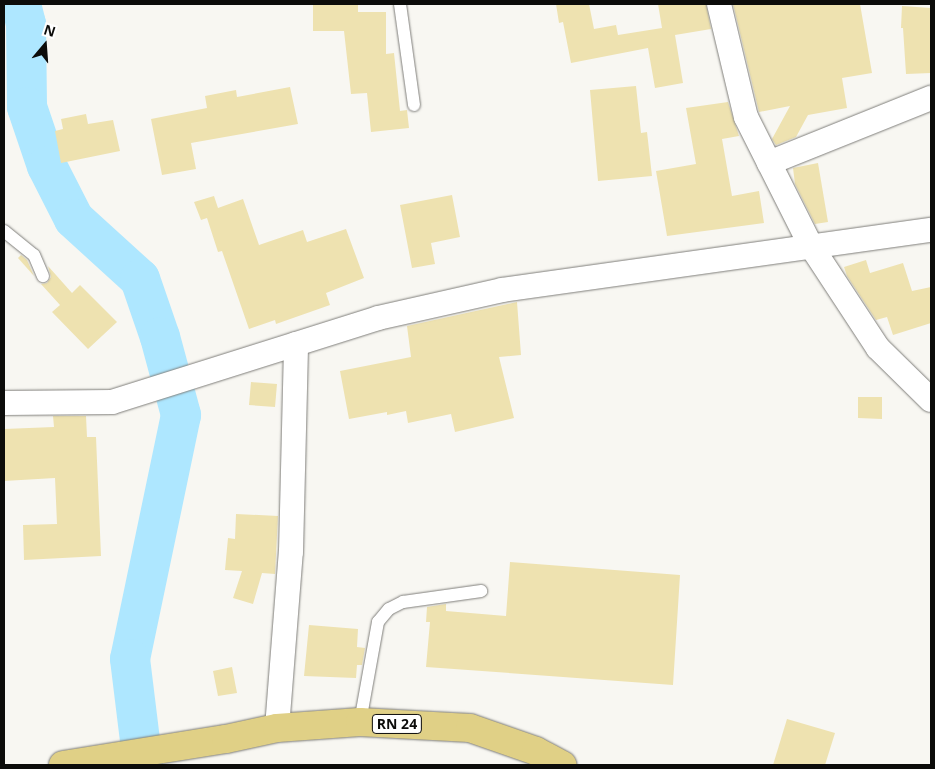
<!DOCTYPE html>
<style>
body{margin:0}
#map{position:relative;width:935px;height:769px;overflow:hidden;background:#f8f7f2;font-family:"Open Sans",sans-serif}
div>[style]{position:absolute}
.river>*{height:40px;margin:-20px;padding:0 20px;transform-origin:20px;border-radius:20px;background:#aee7ff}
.building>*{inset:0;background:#eee2b0}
.roads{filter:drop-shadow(0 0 1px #7f7e7a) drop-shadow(0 0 1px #7f7e7a)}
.service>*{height:12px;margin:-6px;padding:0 6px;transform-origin:6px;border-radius:6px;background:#fff}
.minor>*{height:24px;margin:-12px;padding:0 12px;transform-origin:12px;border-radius:12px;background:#fff}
.primary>*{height:28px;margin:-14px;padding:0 14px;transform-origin:14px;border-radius:14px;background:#e0d086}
span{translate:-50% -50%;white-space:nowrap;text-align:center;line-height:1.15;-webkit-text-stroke:4.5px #fff;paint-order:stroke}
.shield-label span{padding:1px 4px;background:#fff;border:1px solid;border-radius:4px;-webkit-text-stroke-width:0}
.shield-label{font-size:14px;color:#0c0c0a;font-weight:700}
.frame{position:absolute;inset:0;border:5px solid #0c0c0a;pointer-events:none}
.north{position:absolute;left:20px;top:20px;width:50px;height:50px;-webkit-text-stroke:4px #fff;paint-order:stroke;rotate:18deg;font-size:14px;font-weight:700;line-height:20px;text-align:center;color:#0c0c0a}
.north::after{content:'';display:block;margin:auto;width:18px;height:22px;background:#0c0c0a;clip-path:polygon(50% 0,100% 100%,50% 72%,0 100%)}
</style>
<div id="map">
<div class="river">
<div style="left:21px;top:4px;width:21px;rotate:76deg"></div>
<div style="left:26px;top:24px;width:83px;rotate:89.3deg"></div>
<div style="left:27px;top:107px;width:62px;rotate:71.3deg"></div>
<div style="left:47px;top:166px;width:59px;rotate:63deg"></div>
<div style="left:74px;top:219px;width:89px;rotate:42.3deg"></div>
<div style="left:140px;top:279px;width:61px;rotate:71deg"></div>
<div style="left:160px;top:337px;width:81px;rotate:74.9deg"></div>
<div style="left:181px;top:415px;width:249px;rotate:101.8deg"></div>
<div style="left:130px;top:659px;width:107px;rotate:83deg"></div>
</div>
<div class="building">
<div style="clip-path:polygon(313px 4px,358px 4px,358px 12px,386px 12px,386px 54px,394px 53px,400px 111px,407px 110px,409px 128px,371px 132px,367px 93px,351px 94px,344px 31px,313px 31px)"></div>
<div style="clip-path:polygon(556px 4px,589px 4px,594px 29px,616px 25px,618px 35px,662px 28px,658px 4px,706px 4px,711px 29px,675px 35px,683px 83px,655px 88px,648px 48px,571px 63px,563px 22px,559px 23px)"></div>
<div style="clip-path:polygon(733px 4px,860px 4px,872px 73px,842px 78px,847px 108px,808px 115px,796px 137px,776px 145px,772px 139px,790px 106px,759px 112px)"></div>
<div style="clip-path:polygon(902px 6px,931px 8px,931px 73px,906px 74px,903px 28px,901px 28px)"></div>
<div style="clip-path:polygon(636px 86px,641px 133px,647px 132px,652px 176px,598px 181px,590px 90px)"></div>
<div style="clip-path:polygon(290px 87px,298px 124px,191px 143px,196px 169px,162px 175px,151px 119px,207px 108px,205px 96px,236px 90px,237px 97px)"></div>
<div style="clip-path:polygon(728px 102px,739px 136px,722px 139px,732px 196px,759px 191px,764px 223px,667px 236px,656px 171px,696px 164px,686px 108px)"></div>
<div style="clip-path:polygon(86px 114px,88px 124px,113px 120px,120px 151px,61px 163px,55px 131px,63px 129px,61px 119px)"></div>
<div style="clip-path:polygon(818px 163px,828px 222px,815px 224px,795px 184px,793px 168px)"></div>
<div style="clip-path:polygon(452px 195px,460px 237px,431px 243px,435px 264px,412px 268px,400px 205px)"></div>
<div style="clip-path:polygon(214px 196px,218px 208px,243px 199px,259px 245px,303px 230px,307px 242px,346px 229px,364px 278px,326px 293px,330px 305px,276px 324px,275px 320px,249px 329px,222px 251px,218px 252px,207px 218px,201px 220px,194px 202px)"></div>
<div style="clip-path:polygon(21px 255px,27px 260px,34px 276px,18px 258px)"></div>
<div style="clip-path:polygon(866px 260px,870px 273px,903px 263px,912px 291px,931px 287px,931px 323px,893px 335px,887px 317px,876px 320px,847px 276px,844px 267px)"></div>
<div style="clip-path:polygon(48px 266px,72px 293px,80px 285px,117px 322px,88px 349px,52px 312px,60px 305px,41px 284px,47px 283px,51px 277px)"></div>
<div style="clip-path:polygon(517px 302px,521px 355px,499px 357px,514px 418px,455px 432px,451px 414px,408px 423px,406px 411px,387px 415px,387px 412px,349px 419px,340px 371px,411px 357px,407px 326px)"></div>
<div style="clip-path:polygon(251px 382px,277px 384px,275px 407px,249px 405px)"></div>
<div style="clip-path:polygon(858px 397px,882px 397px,882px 419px,858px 418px)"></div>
<div style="clip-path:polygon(53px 416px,86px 416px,87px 437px,96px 437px,101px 556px,24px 560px,23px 525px,57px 524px,55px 478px,4px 481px,4px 429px,54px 427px)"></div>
<div style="clip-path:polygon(236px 514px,278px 516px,275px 574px,262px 573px,253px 604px,233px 598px,242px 571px,225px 570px,228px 538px,235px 539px)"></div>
<div style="clip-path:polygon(510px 562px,680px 575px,673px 685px,426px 667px,430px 622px,426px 622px,427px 607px,446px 604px,446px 611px,506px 616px)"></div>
<div style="clip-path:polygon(309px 625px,358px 629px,357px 647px,365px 648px,362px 665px,357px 665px,356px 678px,304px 676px)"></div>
<div style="clip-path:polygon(232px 667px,237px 693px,218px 696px,213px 671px)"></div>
<div style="clip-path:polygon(787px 719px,835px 733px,825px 765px,773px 765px)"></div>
</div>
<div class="roads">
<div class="service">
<div style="left:400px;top:4px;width:102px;rotate:82.1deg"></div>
<div style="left:4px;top:231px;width:38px;rotate:39deg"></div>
<div style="left:34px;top:255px;width:23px;rotate:67deg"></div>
<div style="left:360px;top:722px;width:102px;rotate:-79.8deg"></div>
<div style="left:378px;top:622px;width:17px;rotate:-50deg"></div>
<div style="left:389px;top:609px;width:16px;rotate:-27deg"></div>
<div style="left:403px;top:602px;width:79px;rotate:-8deg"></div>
</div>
<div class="minor">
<div style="left:719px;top:4px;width:116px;rotate:76.6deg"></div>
<div style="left:746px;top:117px;width:144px;rotate:63.3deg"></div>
<div style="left:811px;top:246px;width:122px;rotate:56.7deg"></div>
<div style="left:878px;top:348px;width:74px;rotate:44.5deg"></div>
<div style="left:769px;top:163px;width:175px;rotate:-21.9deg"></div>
<div style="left:4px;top:403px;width:108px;rotate:-0.5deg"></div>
<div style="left:112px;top:402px;width:279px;rotate:-17.5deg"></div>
<div style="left:378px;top:318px;width:127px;rotate:-12.7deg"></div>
<div style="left:502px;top:290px;width:433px;rotate:-8deg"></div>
<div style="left:277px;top:728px;width:177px;rotate:-85.5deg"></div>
<div style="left:291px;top:552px;width:208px;rotate:-88.6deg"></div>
</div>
<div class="primary">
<div style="left:63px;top:765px;width:165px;rotate:-9.1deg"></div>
<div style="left:226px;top:739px;width:52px;rotate:-12.2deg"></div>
<div style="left:277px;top:728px;width:83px;rotate:-4.1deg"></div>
<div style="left:360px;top:722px;width:110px;rotate:3.1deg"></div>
<div style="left:470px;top:728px;width:70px;rotate:19.2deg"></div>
<div style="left:536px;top:751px;width:30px;rotate:28deg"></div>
</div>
</div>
<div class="shield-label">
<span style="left:397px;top:724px">RN 24</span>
</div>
<div class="frame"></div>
<div class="north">N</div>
</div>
